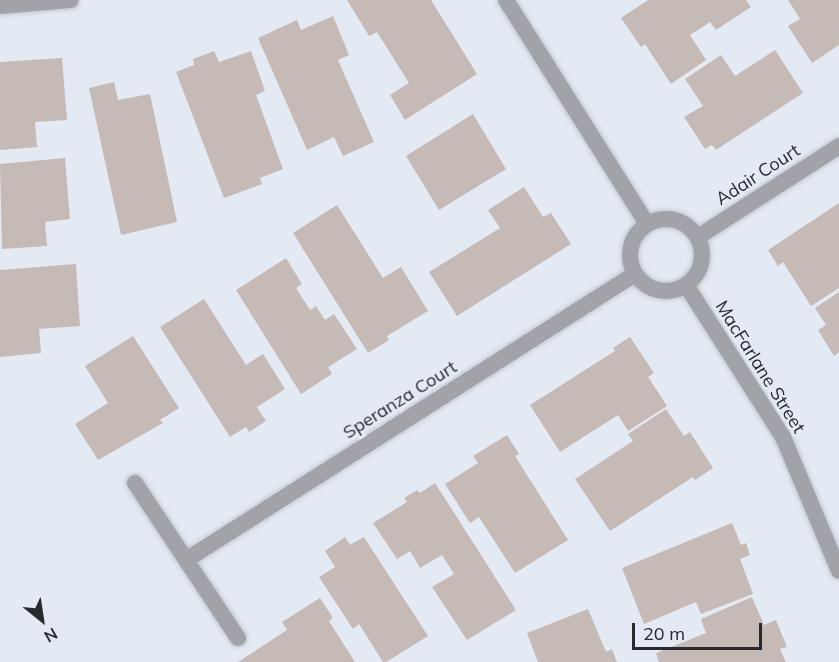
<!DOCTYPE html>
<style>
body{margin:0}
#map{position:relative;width:839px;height:662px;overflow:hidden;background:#e3eaf3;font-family:Mulish,sans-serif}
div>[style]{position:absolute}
.building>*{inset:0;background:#c6bab7}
.roads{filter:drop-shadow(0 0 2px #c1c7d0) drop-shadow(0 0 2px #c1c7d0)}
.minor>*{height:16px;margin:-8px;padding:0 8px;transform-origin:8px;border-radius:8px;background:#a2a3a8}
.minor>.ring{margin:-8px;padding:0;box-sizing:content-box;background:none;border:16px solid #a2a3a8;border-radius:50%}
span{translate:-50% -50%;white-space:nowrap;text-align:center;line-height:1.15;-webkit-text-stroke:6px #e3eaf3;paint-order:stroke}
.street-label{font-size:18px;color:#282a2e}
.north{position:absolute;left:12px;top:590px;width:60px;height:60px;-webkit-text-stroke:4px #e3eaf3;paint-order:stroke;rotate:150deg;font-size:16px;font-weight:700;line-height:24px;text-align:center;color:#282a2e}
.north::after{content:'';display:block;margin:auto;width:21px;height:27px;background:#282a2e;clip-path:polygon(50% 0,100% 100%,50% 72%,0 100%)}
.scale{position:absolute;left:632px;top:623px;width:130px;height:27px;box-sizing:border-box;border:3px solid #282a2e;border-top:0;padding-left:8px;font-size:18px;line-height:21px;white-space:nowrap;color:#282a2e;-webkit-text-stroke:4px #e3eaf3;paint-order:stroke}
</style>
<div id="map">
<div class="building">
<div style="clip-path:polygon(347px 0,431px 0,477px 74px,405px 120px,390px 95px,409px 83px,377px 32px,369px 36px)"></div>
<div style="clip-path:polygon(648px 0,746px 0,751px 7px,716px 30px,710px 22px,690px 35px,706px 60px,671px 84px,645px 44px,641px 47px,621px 18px)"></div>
<div style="clip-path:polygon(788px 0,839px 0,839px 45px,812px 63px,788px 26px,800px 19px)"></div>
<div style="clip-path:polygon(333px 16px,349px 55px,338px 60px,374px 142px,343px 156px,334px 137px,307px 150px,258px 38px,297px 20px,301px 30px)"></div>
<div style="clip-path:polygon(775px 50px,803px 93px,716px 150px,712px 145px,705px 149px,684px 117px,703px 106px,685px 79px,721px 55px,735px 76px)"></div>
<div style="clip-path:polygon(214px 51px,219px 62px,251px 51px,265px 91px,256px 95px,283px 169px,260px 178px,262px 184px,224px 198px,176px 72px,194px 65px,193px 59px)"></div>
<div style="clip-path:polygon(62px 58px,67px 120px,35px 122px,37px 147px,0 150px,0 62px)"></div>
<div style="clip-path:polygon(114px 82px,118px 100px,150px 94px,177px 222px,121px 235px,89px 88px)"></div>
<div style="clip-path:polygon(473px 114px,506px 169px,439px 210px,406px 156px)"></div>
<div style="clip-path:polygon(65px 158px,70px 219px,45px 222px,47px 246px,2px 249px,0 164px)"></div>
<div style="clip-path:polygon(524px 187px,543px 217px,551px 213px,571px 244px,457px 316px,429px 272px,500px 228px,488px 210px)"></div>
<div style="clip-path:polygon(839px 203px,839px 288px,811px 306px,783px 262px,778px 266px,768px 250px)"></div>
<div style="clip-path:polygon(337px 205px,383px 278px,401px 267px,428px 311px,387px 336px,389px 340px,368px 353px,293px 233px)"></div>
<div style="clip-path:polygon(286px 258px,302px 284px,296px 288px,310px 310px,316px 306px,325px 320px,334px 314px,357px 349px,328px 367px,332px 374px,301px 394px,236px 290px)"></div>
<div style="clip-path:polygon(76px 264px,80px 326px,39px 329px,41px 353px,0 357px,0 270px)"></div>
<div style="clip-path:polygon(839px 292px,839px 352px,834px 356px,818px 330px,826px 325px,815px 308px)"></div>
<div style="clip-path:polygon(204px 299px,246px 365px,263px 354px,285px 389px,257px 407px,266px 421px,249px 432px,246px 427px,230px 437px,160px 327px)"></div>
<div style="clip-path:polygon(133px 336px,179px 408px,160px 420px,163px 423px,98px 460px,75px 424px,108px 403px,85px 366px)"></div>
<div style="clip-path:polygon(630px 337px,654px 373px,648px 377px,667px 406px,628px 431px,618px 415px,560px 452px,530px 405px,615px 351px,613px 348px)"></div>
<div style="clip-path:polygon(666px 409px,684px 436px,690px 432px,713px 468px,695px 480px,693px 477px,610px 531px,575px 479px,633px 441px,628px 434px)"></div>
<div style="clip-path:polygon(507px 435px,519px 454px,515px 456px,568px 540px,515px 573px,479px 517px,470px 523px,445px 484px,478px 463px,473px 456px)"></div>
<div style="clip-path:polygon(435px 483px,516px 610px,467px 640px,432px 587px,454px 574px,442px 555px,420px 568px,410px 551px,397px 559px,373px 523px,407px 502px,404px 498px,417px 490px,420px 493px)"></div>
<div style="clip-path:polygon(732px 523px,741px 545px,746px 543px,750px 555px,740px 559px,753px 594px,701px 614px,696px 602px,644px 624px,622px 568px)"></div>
<div style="clip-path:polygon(345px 537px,350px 545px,364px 537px,428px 636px,386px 662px,383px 662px,359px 624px,353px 629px,319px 577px,335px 567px,325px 551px)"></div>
<div style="clip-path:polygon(752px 597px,764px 625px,776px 620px,787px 647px,780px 649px,786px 662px,659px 662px,656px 653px,706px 633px,701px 619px)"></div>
<div style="clip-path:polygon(320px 598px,333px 618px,329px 621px,355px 662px,238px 662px,287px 630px,282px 622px)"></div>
<div style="clip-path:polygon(588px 609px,606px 652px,612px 649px,617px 662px,538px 662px,527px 633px)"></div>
</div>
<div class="roads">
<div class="minor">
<div style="left:506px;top:0;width:265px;rotate:57.8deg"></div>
<div style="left:0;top:6px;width:71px;rotate:-4.8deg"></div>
<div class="ring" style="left:630px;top:219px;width:56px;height:56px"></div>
<div style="left:698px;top:237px;width:168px;rotate:-32.8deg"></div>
<div style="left:686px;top:285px;width:180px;rotate:57.5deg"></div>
<div style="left:783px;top:437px;width:145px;rotate:67.3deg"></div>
<div style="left:135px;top:483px;width:186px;rotate:56.4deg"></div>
<div style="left:186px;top:560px;width:532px;rotate:-32.5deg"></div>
</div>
</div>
<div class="street-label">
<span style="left:758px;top:175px;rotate:-33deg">Adair Court</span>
<span style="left:760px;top:367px;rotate:58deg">MacFarlane Street</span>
<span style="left:400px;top:400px;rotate:-32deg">Speranza Court</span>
</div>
<div class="north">N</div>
<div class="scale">20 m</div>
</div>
